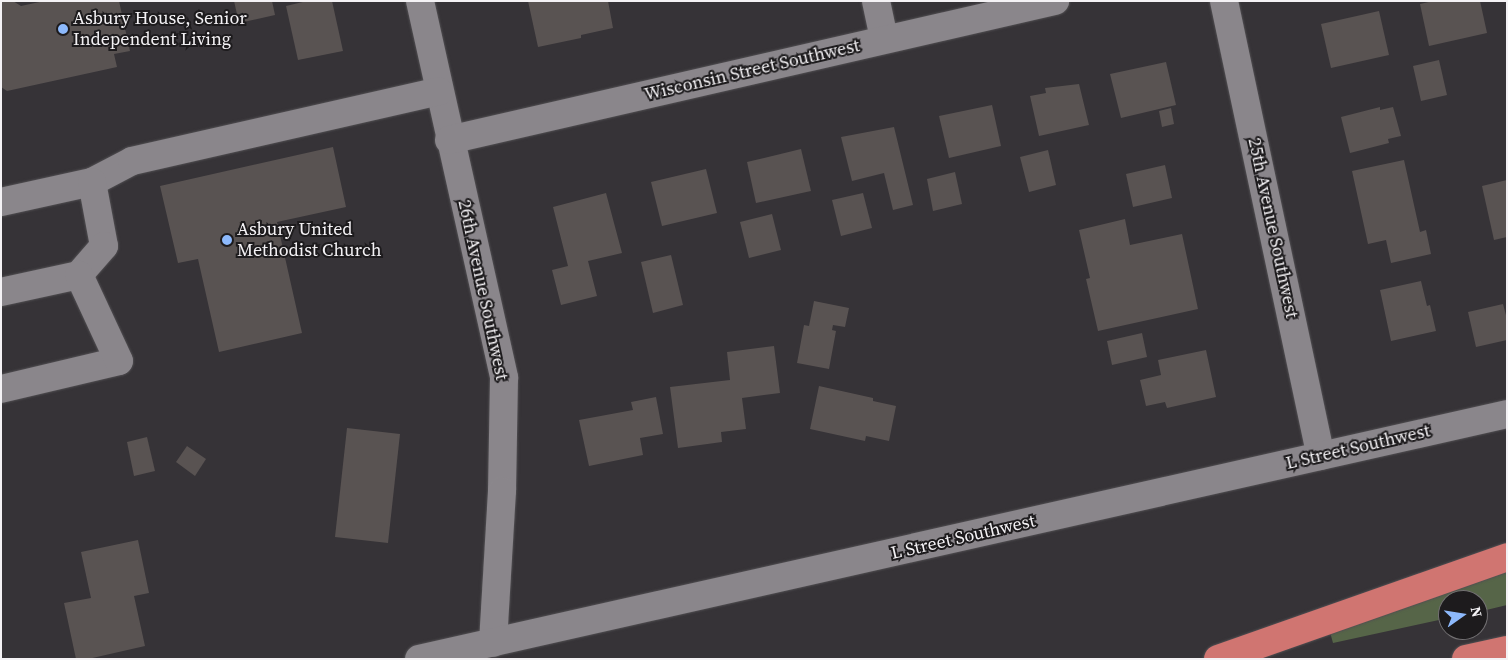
<!DOCTYPE html>
<style>
body{margin:0}
#map{position:relative;width:1508px;height:660px;overflow:hidden;background:#363337;font-family:"Source Serif 4",serif}
div>[style]{position:absolute}
.green>*{inset:0;background:#566548}
.building>*{inset:0;background:#595352}
.roads{filter:drop-shadow(0 0 1px #514f52) drop-shadow(0 0 1px #514f52)}
.minor>*{height:28px;margin:-14px;padding:0 14px;transform-origin:14px;border-radius:14px;background:#8a868b}
.highway>*{height:28px;margin:-14px;padding:0 14px;transform-origin:14px;border-radius:14px;background:#d07571}
.dots>*{width:14px;height:14px;translate:-50% -50%;box-sizing:border-box;border:2px solid #1d1b1d;border-radius:50%}
span{translate:-50% -50%;white-space:nowrap;text-align:center;line-height:1.15;-webkit-text-stroke:4px #1d1b1d;paint-order:stroke}
.poi-label{font-size:18px;color:#f4f2f5}
.left{translate:0 -50%;text-align:left}
.street-label{font-size:18px;color:#f4f2f5}
.frame{position:absolute;inset:0;border:2px solid #f4f2f5;pointer-events:none}
.north{position:absolute;left:1438px;top:590px;width:50px;height:50px;box-sizing:border-box;background:#1d1b1d;border:1px solid #737173;border-radius:50%;rotate:77deg;font-size:14px;font-weight:700;line-height:20px;text-align:center;color:#f4f2f5}
.north::after{content:'';display:block;margin:auto;width:18px;height:22px;background:#8db9fc;clip-path:polygon(50% 0,100% 100%,50% 72%,0 100%)}
</style>
<div id="map">
<div class="green">
<div style="clip-path:polygon(1507px 571px,1507px 605px,1478px 612px,1478px 600px,1448px 600px,1448px 618px,1333px 643px,1330px 632px)"></div>
</div>
<div class="building">
<div style="clip-path:polygon(1px 1px,13px 1px,21px 6px,44px 1px,119px 1px,130px 51px,114px 54px,117px 67px,7px 91px,1px 87px)"></div>
<div style="clip-path:polygon(234px 1px,272px 1px,275px 15px,239px 23px)"></div>
<div style="clip-path:polygon(307px 1px,332px 1px,343px 51px,298px 60px,286px 6px)"></div>
<div style="clip-path:polygon(528px 1px,608px 1px,613px 28px,581px 35px,581px 38px,538px 47px)"></div>
<div style="clip-path:polygon(1433px 1px,1480px 1px,1487px 33px,1429px 46px,1420px 4px)"></div>
<div style="clip-path:polygon(1379px 11px,1389px 55px,1331px 68px,1321px 24px)"></div>
<div style="clip-path:polygon(1439px 60px,1447px 95px,1421px 101px,1413px 66px)"></div>
<div style="clip-path:polygon(1166px 62px,1176px 105px,1121px 118px,1110px 74px)"></div>
<div style="clip-path:polygon(1079px 84px,1089px 125px,1039px 136px,1030px 96px,1046px 93px,1045px 88px)"></div>
<div style="clip-path:polygon(992px 105px,1001px 146px,949px 158px,939px 116px)"></div>
<div style="clip-path:polygon(1380px 107px,1380px 110px,1393px 107px,1401px 136px,1388px 139px,1389px 143px,1350px 153px,1341px 117px)"></div>
<div style="clip-path:polygon(1171px 108px,1174px 124px,1162px 127px,1159px 111px)"></div>
<div style="clip-path:polygon(894px 127px,913px 205px,893px 210px,884px 173px,852px 181px,841px 137px)"></div>
<div style="clip-path:polygon(333px 147px,346px 207px,277px 222px,302px 333px,219px 352px,198px 259px,178px 263px,160px 186px)"></div>
<div style="clip-path:polygon(801px 149px,811px 191px,756px 203px,747px 162px)"></div>
<div style="clip-path:polygon(1048px 150px,1056px 185px,1029px 192px,1020px 157px)"></div>
<div style="clip-path:polygon(1404px 160px,1420px 232px,1426px 230px,1431px 254px,1391px 263px,1386px 240px,1368px 244px,1352px 171px)"></div>
<div style="clip-path:polygon(1165px 165px,1172px 198px,1133px 207px,1126px 174px)"></div>
<div style="clip-path:polygon(706px 169px,717px 213px,662px 226px,651px 182px)"></div>
<div style="clip-path:polygon(955px 172px,962px 204px,933px 211px,927px 179px)"></div>
<div style="clip-path:polygon(1507px 180px,1507px 237px,1494px 240px,1482px 186px)"></div>
<div style="clip-path:polygon(606px 193px,622px 253px,588px 261px,597px 296px,561px 305px,552px 270px,568px 266px,553px 207px)"></div>
<div style="clip-path:polygon(863px 193px,872px 228px,841px 236px,832px 200px)"></div>
<div style="clip-path:polygon(772px 214px,781px 250px,749px 258px,740px 222px)"></div>
<div style="clip-path:polygon(1125px 219px,1130px 245px,1182px 234px,1198px 309px,1098px 331px,1086px 279px,1090px 278px,1079px 230px)"></div>
<div style="clip-path:polygon(671px 255px,683px 305px,653px 313px,641px 262px)"></div>
<div style="clip-path:polygon(1421px 281px,1427px 306px,1430px 305px,1436px 331px,1391px 341px,1380px 290px)"></div>
<div style="clip-path:polygon(814px 301px,849px 308px,845px 327px,833px 325px,832px 330px,836px 331px,829px 369px,797px 363px,804px 325px,809px 326px)"></div>
<div style="clip-path:polygon(1503px 304px,1507px 319px,1507px 340px,1476px 347px,1468px 312px)"></div>
<div style="clip-path:polygon(1142px 333px,1147px 357px,1112px 365px,1107px 341px)"></div>
<div style="clip-path:polygon(774px 346px,780px 393px,742px 398px,746px 429px,721px 432px,722px 442px,678px 448px,670px 387px,730px 380px,727px 352px)"></div>
<div style="clip-path:polygon(1206px 350px,1216px 397px,1167px 408px,1165px 402px,1146px 406px,1140px 380px,1161px 375px,1158px 360px)"></div>
<div style="clip-path:polygon(819px 386px,873px 398px,873px 401px,896px 406px,889px 441px,866px 436px,865px 441px,810px 429px)"></div>
<div style="clip-path:polygon(656px 397px,663px 434px,640px 438px,643px 455px,589px 466px,579px 420px,633px 410px,631px 402px)"></div>
<div style="clip-path:polygon(347px 428px,400px 434px,388px 543px,335px 537px)"></div>
<div style="clip-path:polygon(147px 437px,155px 471px,134px 476px,127px 442px)"></div>
<div style="clip-path:polygon(187px 446px,206px 459px,195px 476px,176px 462px)"></div>
<div style="clip-path:polygon(138px 540px,149px 593px,134px 596px,145px 646px,88px 659px,76px 659px,64px 603px,91px 598px,81px 552px)"></div>
</div>
<div class="roads">
<div class="minor">
<div style="left:420px;top:1px;width:386px;rotate:77.4deg"></div>
<div style="left:504px;top:378px;width:113px;rotate:91deg"></div>
<div style="left:502px;top:491px;width:152px;rotate:93.4deg"></div>
<div style="left:876px;top:1px;width:39px;rotate:78deg"></div>
<div style="left:1224px;top:1px;width:465px;rotate:78deg"></div>
<div style="left:449px;top:140px;width:622px;rotate:-12.92deg"></div>
<div style="left:92px;top:182px;width:45px;rotate:-27.7deg"></div>
<div style="left:132px;top:161px;width:315px;rotate:-12.8deg"></div>
<div style="left:1px;top:202px;width:93px;rotate:-12.4deg"></div>
<div style="left:92px;top:182px;width:65px;rotate:79.4deg"></div>
<div style="left:104px;top:246px;width:38px;rotate:131deg"></div>
<div style="left:79px;top:275px;width:80px;rotate:167.7deg"></div>
<div style="left:1px;top:389px;width:121px;rotate:-13.3deg"></div>
<div style="left:119px;top:361px;width:95px;rotate:-114.9deg"></div>
<div style="left:419px;top:659px;width:1115px;rotate:-12.69deg"></div>
</div>
<div class="highway">
<div style="left:1218px;top:659px;width:306px;rotate:-19.4deg"></div>
<div style="left:1466px;top:659px;width:42px;rotate:-12.4deg"></div>
</div>
</div>
<div class="dots">
<div style="left:63px;top:29px;background:#8db9fc"></div>
<div style="left:227px;top:240px;background:#8db9fc"></div>
</div>
<div class="poi-label">
<span class="left" style="left:73px;top:29px">Asbury House, Senior<br>Independent Living</span>
<span class="left" style="left:237px;top:240px">Asbury United<br>Methodist Church</span>
</div>
<div class="street-label">
<span style="left:752px;top:70px;rotate:-13deg">Wisconsin Street Southwest</span>
<span style="left:1273px;top:228px;rotate:78deg">25th Avenue Southwest</span>
<span style="left:483px;top:290px;rotate:78deg">26th Avenue Southwest</span>
<span style="left:1358px;top:447px;rotate:-13deg">L Street Southwest</span>
<span style="left:963px;top:537px;rotate:-13deg">L Street Southwest</span>
</div>
<div class="frame"></div>
<div class="north">N</div>
</div>
